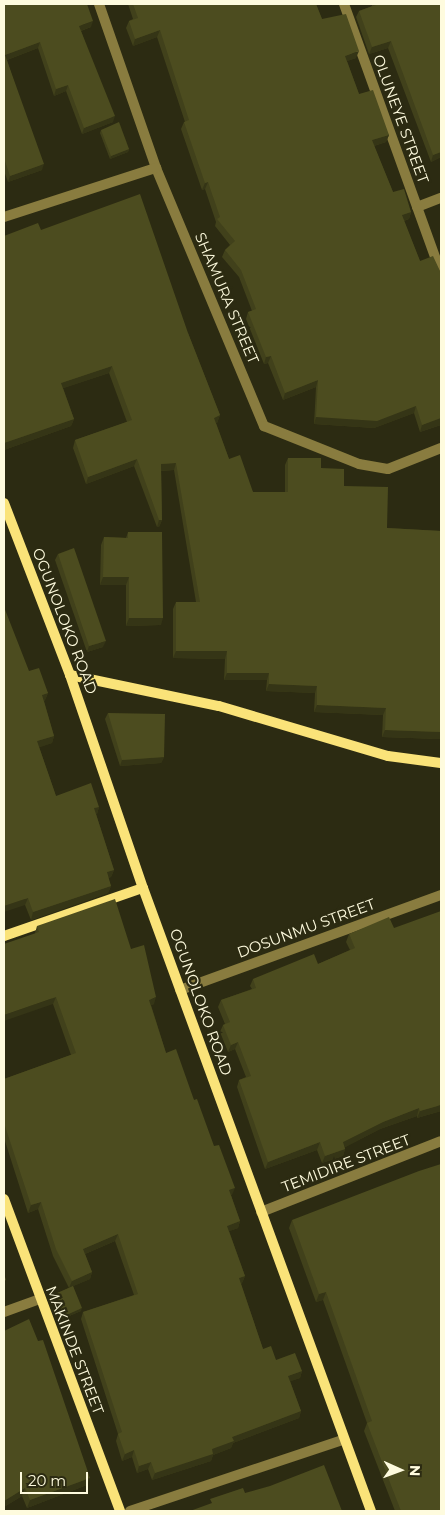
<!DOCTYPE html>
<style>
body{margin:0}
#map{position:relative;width:445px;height:1515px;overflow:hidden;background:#2c2b12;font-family:Montserrat,sans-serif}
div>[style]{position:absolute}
.street>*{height:10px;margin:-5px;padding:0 5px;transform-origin:5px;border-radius:5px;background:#897c3f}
.secondary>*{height:10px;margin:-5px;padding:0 5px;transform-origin:5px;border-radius:5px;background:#fae379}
.wall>*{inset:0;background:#41411b}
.shaded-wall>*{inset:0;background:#353516}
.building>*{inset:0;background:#4c4c1f}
span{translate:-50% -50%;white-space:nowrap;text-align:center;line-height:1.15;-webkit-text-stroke:4.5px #2c2b12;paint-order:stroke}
.street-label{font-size:15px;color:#fefbde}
.frame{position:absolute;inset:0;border:5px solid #fefbde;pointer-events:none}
.north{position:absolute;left:375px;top:1445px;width:50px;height:50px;-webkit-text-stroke:4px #2c2b12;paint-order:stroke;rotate:92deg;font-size:14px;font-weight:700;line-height:20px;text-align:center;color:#fefbde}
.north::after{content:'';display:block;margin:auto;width:18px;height:22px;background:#fefbde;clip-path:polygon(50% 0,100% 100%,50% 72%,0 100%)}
.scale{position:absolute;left:20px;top:1472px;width:68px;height:22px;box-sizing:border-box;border:2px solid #fefbde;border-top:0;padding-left:6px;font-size:15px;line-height:18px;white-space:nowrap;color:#fefbde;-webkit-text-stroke:4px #2c2b12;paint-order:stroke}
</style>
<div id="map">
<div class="street">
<div style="left:99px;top:4px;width:174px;rotate:70.8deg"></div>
<div style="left:156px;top:168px;width:280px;rotate:67.3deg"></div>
<div style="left:264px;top:426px;width:102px;rotate:21.8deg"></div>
<div style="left:359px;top:464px;width:29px;rotate:10deg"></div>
<div style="left:388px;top:469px;width:57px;rotate:-21.6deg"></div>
<div style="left:344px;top:4px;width:286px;rotate:70.2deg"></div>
<div style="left:417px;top:207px;width:26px;rotate:-21deg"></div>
<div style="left:4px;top:217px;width:160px;rotate:-17.9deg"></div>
<div style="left:180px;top:990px;width:278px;rotate:-20deg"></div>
<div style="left:261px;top:1212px;width:193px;rotate:-21.5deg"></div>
<div style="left:4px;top:1312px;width:37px;rotate:-20deg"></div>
<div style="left:130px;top:1511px;width:224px;rotate:-18.5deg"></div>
</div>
<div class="secondary">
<div style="left:4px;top:503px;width:184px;rotate:69deg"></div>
<div style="left:70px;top:675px;width:225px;rotate:71.1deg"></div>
<div style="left:143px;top:888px;width:663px;rotate:69.9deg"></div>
<div style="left:70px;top:675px;width:152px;rotate:11.8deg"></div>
<div style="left:219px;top:706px;width:176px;rotate:16.5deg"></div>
<div style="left:388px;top:756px;width:53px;rotate:7.5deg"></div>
<div style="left:4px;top:936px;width:147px;rotate:-19.1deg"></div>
<div style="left:4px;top:1199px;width:333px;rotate:69.6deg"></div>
</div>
<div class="wall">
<div style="clip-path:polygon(4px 4px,91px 27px,81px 31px,113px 122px,82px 134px,66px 91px,54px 96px,38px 48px,7px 60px,42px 170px,8px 182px,4px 171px)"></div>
<div style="clip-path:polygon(128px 4px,316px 4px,322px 19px,356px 58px,347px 61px,359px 94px,389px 135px,386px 142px,374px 146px,393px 192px,411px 212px,409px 219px,404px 221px,420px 261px,440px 271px,441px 271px,441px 425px,420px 432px,414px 413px,374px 428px,314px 424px,316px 387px,283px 400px,268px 363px,264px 364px,246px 319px,248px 312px,252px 311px,239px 277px,222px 257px,225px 250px,230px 245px,215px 226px,216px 222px,205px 189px,202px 190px,181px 129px,184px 122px,185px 122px,157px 37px,133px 46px,126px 28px,129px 21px,133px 19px)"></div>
<div style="clip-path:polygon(372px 4px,441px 4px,441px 157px,431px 162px,388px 48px,369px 54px,356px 17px,359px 11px,372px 6px)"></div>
<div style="clip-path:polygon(101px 130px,129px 149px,128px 152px,110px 159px,100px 133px)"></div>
<div style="clip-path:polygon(41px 230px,188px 333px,220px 415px,217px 423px,216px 423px,229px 459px,253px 492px,285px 492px,285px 465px,288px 458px,321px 468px,344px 486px,387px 528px,441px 531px,441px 738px,439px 739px,382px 737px,383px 715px,314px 712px,315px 693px,266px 691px,267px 680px,224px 680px,225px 659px,173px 658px,173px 609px,176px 602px,196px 602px,174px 470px,161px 471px,162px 520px,159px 527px,157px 527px,134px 466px,86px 484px,73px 448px,75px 440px,127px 422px,109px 373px,63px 388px,74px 419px,71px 426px,4px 450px,4px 236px)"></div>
<div style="clip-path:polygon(128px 532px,161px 625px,126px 626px,126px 585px,100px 585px,101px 545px,104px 537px,126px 538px)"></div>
<div style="clip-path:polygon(58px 554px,103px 647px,87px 652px,55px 560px)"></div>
<div style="clip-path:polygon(29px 671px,48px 693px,45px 700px,44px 701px,54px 736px,52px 743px,39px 747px,56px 796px,99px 807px,97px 814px,96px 814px,114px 870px,111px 877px,108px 878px,111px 886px,108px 893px,31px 920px,25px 905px)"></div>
<div style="clip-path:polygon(108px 713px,164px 757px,161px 763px,120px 766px,105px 719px)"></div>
<div style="clip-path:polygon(37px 926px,131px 949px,154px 1004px,151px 1005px,166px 1053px,194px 1100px,232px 1195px,231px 1195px,240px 1221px,238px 1228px,229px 1231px,245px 1276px,242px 1283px,241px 1284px,263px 1349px,276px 1360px,302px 1371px,300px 1378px,290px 1381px,301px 1411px,299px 1418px,233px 1443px,231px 1448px,213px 1455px,211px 1461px,152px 1480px,148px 1469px,137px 1473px,132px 1457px,122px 1461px,116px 1441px,118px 1434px,81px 1319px,83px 1312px,134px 1295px,115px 1241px,85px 1254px,92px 1272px,90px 1279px,73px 1286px,81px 1311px,62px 1319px,54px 1297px,55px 1294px,69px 1288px,53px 1256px,38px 1209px,28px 1213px,4px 1138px,4px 1079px,71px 1055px,53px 1004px,35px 933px)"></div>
<div style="clip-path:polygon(349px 934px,441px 1111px,417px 1118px,417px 1116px,380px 1129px,345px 1147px,345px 1149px,343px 1156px,322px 1163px,317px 1150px,265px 1169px,237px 1087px,239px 1080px,246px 1077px,235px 1049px,228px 1052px,220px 1032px,223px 1025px,225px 1024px,218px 1007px,221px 1000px,252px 989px,250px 986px,253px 979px,318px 964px,350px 950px,346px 942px)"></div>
<div style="clip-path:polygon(292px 1220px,441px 1511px,395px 1511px,364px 1431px,367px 1423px,323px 1300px,316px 1302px,289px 1228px)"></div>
<div style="clip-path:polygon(4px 1331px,87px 1485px,27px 1508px,22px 1496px,4px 1507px)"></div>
</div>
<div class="shaded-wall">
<div style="clip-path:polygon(93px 21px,91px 27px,77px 32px,79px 26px)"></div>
<div style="clip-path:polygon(160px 30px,157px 37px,133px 46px,135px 39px)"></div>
<div style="clip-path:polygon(391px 41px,388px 48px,369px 54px,372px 47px)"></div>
<div style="clip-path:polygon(40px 42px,38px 48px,4px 61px,5px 55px)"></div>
<div style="clip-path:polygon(359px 51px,356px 58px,342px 63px,345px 56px)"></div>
<div style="clip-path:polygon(68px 85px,66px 91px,54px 96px,56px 89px)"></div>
<div style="clip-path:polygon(115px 116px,113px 122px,82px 134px,84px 128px)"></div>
<div style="clip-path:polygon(389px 135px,386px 142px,370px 147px,372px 140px)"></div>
<div style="clip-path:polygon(129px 149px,128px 152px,110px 159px,111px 156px)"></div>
<div style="clip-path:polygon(441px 152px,441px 157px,431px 162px,433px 155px)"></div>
<div style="clip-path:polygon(44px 164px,42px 170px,8px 182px,10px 176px)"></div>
<div style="clip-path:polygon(208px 182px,205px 189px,202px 190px,205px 183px)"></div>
<div style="clip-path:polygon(411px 212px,409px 219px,399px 222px,402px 215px)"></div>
<div style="clip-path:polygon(271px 356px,268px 363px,264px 364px,266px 357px)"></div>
<div style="clip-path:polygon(112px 366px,109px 373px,58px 390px,61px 383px)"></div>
<div style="clip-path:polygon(318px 380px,316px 387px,283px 400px,285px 393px)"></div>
<div style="clip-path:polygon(416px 406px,414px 413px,374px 428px,314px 424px,316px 417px)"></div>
<div style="clip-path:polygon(220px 415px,217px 423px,211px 425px,214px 418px)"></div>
<div style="clip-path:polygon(441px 417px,441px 425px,420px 432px,422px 425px)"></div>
<div style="clip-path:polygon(74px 419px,71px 426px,4px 450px,4px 443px)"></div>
<div style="clip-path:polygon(137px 459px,134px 466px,86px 484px,88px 477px)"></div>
<div style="clip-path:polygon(176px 463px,174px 470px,159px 471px,161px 464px)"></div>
<div style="clip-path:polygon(159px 520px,162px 520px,159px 527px,157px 527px)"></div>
<div style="clip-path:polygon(103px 577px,129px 577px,126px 585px,100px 585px)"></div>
<div style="clip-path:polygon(129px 618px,163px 618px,161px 625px,126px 626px)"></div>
<div style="clip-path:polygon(106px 641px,103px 647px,87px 652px,89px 646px)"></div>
<div style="clip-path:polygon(176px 651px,227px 651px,225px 659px,173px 658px)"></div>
<div style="clip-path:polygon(227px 673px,269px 673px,267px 680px,224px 680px)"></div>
<div style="clip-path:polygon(269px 684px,317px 686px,315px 693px,266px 691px)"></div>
<div style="clip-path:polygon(48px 693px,45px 700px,39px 702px,42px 695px)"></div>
<div style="clip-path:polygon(317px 705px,386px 708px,383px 715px,314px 712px)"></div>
<div style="clip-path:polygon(385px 730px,441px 732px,441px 738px,439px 739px,382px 737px)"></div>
<div style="clip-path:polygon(54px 736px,52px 743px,35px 749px,37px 741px)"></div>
<div style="clip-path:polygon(164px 757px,161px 763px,120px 766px,122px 760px)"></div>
<div style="clip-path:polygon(99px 807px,97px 814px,91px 816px,94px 808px)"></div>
<div style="clip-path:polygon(114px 870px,111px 877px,104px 880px,107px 872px)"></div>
<div style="clip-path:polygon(111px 886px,108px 893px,31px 920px,33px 912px)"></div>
<div style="clip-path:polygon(28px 898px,25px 905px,4px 912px,4px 906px)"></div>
<div style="clip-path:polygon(56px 997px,53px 1004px,4px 1021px,4px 1015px)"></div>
<div style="clip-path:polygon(156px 997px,154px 1004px,146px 1007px,149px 1000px)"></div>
<div style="clip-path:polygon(238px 1042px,235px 1049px,228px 1052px,231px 1045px)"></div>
<div style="clip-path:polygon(441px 1105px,441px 1111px,417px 1118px,420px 1111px)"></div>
<div style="clip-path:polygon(419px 1108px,417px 1116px,380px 1129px,340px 1150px,343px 1142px,383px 1122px)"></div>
<div style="clip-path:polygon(320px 1142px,317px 1150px,265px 1169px,268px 1162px)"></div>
<div style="clip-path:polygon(345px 1149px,343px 1156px,322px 1163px,325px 1156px)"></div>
<div style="clip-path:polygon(235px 1188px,232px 1195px,226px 1197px,229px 1190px)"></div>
<div style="clip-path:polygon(41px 1202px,38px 1209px,28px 1213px,31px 1205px)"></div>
<div style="clip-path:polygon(240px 1221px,238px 1228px,225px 1233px,227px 1226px)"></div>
<div style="clip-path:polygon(118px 1234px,115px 1241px,80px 1256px,83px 1249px)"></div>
<div style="clip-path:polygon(92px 1272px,90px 1279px,69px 1288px,72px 1281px)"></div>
<div style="clip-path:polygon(245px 1276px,242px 1283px,236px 1285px,239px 1278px)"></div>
<div style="clip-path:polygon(326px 1292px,323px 1300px,316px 1302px,319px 1294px)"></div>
<div style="clip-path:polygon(82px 1308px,81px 1311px,62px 1319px,64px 1316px)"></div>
<div style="clip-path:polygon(302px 1371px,300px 1378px,286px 1383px,288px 1376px)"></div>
<div style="clip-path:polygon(301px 1411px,299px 1418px,233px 1443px,231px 1448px,213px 1455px,211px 1461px,152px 1480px,155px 1473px,212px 1449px,232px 1437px)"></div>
<div style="clip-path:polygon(134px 1450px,132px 1457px,122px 1461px,125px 1454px)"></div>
<div style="clip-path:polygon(151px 1462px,148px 1469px,137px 1473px,139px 1466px)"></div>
<div style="clip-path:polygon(90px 1478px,87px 1485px,27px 1508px,30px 1500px)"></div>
<div style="clip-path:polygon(25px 1488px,22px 1496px,4px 1507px,4px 1501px)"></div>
</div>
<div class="building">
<div style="clip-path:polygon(4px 4px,87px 4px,93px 21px,79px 26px,115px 116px,84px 128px,68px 85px,56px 89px,40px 42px,5px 55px,44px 164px,10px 176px,4px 158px)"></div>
<div style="clip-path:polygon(133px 4px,316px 4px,322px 19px,346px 14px,359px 51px,345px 56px,359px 94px,373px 90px,389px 135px,372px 140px,393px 192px,404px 189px,411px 212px,402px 215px,420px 261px,433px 256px,440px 271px,441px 271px,441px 418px,422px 425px,416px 406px,377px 421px,316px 417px,318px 380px,285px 393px,271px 356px,266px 357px,248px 312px,256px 309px,241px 270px,225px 250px,235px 241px,217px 219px,220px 217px,208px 182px,205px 183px,184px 122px,189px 120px,160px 30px,135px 39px,129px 21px,138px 18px)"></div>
<div style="clip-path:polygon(376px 4px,441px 4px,441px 152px,433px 155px,391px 41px,372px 47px,359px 11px,376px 5px)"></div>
<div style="clip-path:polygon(119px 122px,129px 149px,111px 156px,101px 130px)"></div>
<div style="clip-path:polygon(140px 194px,188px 333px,220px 415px,214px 418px,229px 459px,240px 455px,253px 492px,288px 492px,288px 458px,321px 458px,321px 468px,344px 469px,344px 486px,388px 487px,387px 528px,441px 531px,441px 732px,385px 730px,386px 708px,317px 705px,317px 686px,269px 684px,269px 673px,227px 673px,227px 651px,176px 651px,176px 602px,200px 602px,176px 463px,161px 464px,162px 520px,159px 520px,137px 459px,88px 477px,75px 440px,132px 420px,112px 366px,61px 383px,74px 419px,4px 443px,4px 408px,5px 408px,4px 405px,4px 236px,38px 223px,41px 230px)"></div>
<div style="clip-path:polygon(128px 532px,162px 532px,163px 618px,129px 618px,129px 577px,103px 577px,104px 537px,128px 538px)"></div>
<div style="clip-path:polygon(74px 548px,106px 641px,89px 646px,58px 554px)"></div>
<div style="clip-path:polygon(4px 607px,29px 671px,39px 668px,48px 693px,42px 695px,54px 736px,37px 741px,56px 796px,91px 783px,99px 807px,94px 808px,114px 870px,107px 872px,111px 886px,33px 912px,28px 898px,4px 906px)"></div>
<div style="clip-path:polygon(108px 713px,165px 714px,164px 757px,122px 760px)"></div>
<div style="clip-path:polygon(115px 899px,131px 949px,144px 945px,156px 997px,149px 1000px,166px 1053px,176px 1049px,194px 1100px,197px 1099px,214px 1146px,219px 1145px,235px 1188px,229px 1190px,240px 1221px,227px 1226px,245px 1276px,239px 1278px,263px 1349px,271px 1346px,276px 1360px,295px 1353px,302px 1371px,288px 1376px,301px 1411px,232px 1437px,234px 1441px,212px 1449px,213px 1454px,155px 1473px,151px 1462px,139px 1466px,134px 1450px,125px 1454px,118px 1434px,122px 1432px,83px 1312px,138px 1294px,118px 1234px,83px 1249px,92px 1272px,72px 1281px,56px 1249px,41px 1202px,31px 1205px,4px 1123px,4px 1079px,76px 1053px,56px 997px,4px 1015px,4px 944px,39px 932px,37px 926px)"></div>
<div style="clip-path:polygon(441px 911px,441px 1105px,420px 1111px,419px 1108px,383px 1122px,343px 1142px,345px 1149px,325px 1156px,320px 1142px,268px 1162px,239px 1080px,251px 1076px,238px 1042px,231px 1045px,223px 1025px,230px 1022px,221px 1000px,256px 988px,253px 979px,314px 954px,318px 964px,355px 948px,349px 934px,389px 917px,394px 928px)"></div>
<div style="clip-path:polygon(441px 1164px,441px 1511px,401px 1511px,367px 1423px,372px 1421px,326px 1292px,319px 1294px,292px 1220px,419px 1171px)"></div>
<div style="clip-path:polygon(4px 1274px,6px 1280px,4px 1281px)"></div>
<div style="clip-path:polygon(73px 1286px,82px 1308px,64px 1316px,55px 1294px)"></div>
<div style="clip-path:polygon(29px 1319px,38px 1341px,43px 1340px,90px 1478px,30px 1500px,25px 1488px,4px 1501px,4px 1331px)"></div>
<div style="clip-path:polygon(324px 1465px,342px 1511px,190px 1511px,212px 1503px,210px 1499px,243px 1488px,245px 1493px,270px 1486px)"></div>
</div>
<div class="street-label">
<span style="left:401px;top:119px;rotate:70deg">OLUNEYE STREET</span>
<span style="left:227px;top:298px;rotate:67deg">SHAMURA STREET</span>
<span style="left:65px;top:621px;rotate:69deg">OGUNOLOKO ROAD</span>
<span style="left:306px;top:928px;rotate:-20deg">DOSUNMU STREET</span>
<span style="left:201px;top:1002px;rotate:70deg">OGUNOLOKO ROAD</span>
<span style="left:346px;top:1163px;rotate:-21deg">TEMIDIRE STREET</span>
<span style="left:75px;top:1350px;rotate:69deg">MAKINDE STREET</span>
</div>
<div class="frame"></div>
<div class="north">N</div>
<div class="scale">20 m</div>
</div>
